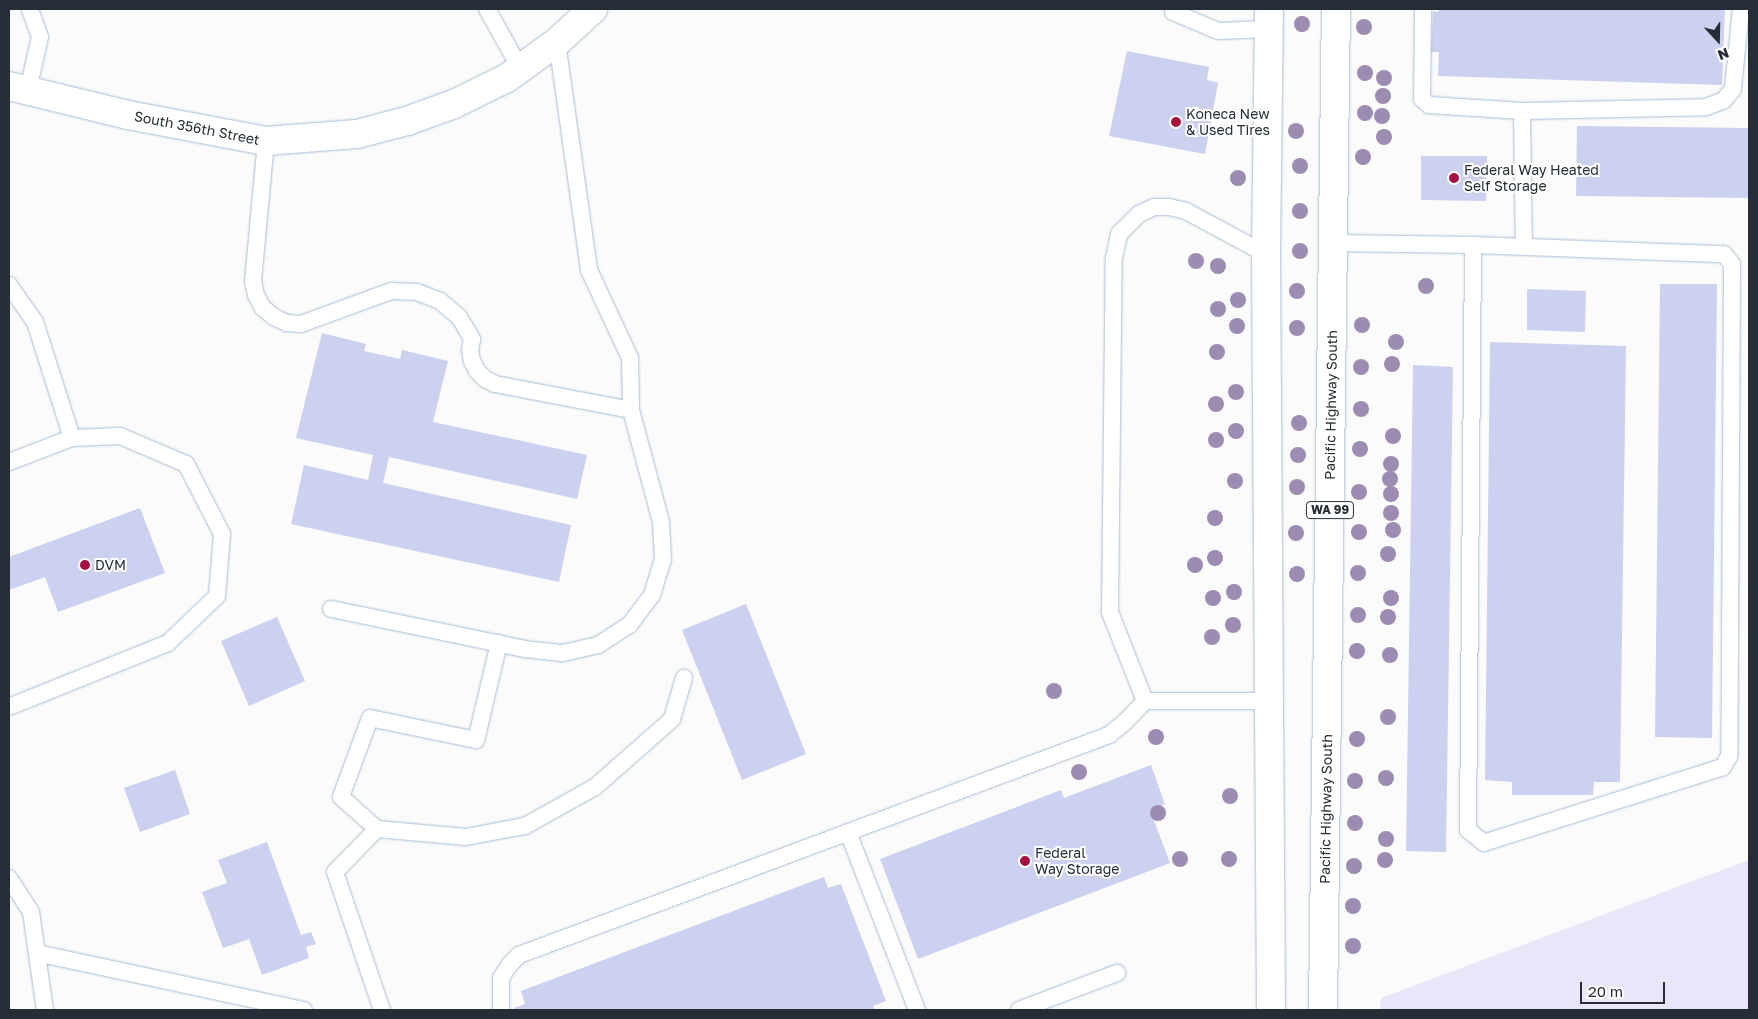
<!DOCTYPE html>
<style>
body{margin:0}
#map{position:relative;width:1758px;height:1019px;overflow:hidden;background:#fbfbfb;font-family:"Golos Text",sans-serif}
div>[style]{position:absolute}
.green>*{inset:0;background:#ebe5f9}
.building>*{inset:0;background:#cbd1ef}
.roads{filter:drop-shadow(0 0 1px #a7bcd5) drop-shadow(0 0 1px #a7bcd5)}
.lane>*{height:16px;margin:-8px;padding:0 8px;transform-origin:8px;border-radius:8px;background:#fff}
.secondary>*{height:28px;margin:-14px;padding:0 14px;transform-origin:14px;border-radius:14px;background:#fff}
.primary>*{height:28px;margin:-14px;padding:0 14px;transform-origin:14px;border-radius:14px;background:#fff}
.trees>*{width:16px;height:16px;margin:-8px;border-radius:50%;background:#9c8cb1}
.dots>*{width:14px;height:14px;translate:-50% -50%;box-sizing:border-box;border:2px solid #fff;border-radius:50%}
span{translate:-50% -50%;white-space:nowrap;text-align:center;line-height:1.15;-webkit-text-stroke:4px #fff;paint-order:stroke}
.shield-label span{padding:1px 4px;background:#fff;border:1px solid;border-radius:4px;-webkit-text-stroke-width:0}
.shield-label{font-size:12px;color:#252e37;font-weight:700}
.poi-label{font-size:14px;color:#252e37}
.left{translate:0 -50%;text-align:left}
.street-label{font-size:14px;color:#252e37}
.frame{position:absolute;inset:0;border:10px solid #252e37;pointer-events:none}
.north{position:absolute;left:1693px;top:15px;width:50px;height:50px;-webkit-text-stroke:4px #fff;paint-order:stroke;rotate:159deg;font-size:14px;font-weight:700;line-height:20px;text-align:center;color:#252e37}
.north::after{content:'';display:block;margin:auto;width:18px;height:22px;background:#252e37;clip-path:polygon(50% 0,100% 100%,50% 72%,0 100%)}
.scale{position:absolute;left:1580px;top:982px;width:85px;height:22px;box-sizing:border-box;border:2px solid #252e37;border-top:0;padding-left:6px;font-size:15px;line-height:18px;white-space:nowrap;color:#252e37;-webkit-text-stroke:4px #fff;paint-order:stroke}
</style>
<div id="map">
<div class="green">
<div style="clip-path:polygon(1749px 860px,1749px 1010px,1380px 1010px,1381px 998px)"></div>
</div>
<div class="building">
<div style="clip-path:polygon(1439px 9px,1725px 9px,1722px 85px,1438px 76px,1439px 52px,1431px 52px,1433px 11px,1438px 12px)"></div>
<div style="clip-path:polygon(1127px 51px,1209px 67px,1207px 80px,1218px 83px,1205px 154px,1109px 136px)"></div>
<div style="clip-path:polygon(1577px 126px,1749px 128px,1748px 198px,1576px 196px)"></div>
<div style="clip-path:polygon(1421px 156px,1487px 156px,1486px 201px,1421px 200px)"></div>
<div style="clip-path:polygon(1660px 284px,1717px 284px,1712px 738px,1655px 737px)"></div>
<div style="clip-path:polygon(1527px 289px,1586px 291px,1585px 332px,1527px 330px)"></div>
<div style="clip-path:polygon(322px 333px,366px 344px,364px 351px,400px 359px,402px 350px,448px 361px,433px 422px,587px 455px,577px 499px,389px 457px,383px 483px,571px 525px,559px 582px,291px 524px,304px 465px,368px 480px,373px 455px,296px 438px)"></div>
<div style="clip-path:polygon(1490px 342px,1626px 346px,1620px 782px,1594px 782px,1593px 795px,1512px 795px,1512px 782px,1485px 780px)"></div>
<div style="clip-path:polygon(1413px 365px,1453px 367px,1446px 852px,1406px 851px)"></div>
<div style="clip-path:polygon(140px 508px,165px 573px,58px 612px,45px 577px,9px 590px,9px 557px)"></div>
<div style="clip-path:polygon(746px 604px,806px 754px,742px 780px,682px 630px)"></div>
<div style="clip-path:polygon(277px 617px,305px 681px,249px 706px,221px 641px)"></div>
<div style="clip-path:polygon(1151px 765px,1165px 804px,1150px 810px,1170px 863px,918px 959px,880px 859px,1061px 790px,1064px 798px)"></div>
<div style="clip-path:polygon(175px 770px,190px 814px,140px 832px,124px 788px)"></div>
<div style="clip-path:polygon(267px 842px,301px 935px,311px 932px,316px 944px,306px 947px,309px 958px,262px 975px,249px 939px,223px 948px,202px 892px,227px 883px,218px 860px)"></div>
<div style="clip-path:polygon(824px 877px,828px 888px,841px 884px,886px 1001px,873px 1006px,875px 1010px,515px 1010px,514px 1008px,525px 1004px,521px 991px)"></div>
</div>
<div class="roads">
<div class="lane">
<div style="left:487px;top:9px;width:68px;rotate:60.8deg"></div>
<div style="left:1423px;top:9px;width:90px;rotate:90.6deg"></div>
<div style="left:1422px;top:99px;width:9px;rotate:41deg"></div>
<div style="left:1429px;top:105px;width:93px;rotate:3.7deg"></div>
<div style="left:1522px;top:111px;width:184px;rotate:-1.2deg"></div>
<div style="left:1706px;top:107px;width:19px;rotate:-21deg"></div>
<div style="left:1724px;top:100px;width:14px;rotate:-51deg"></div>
<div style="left:1733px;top:89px;width:80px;rotate:-84.3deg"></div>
<div style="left:1173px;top:12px;width:49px;rotate:22.9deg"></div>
<div style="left:1218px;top:31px;width:51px;rotate:-2.2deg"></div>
<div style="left:557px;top:42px;width:230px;rotate:82deg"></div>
<div style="left:589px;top:270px;width:97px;rotate:65deg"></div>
<div style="left:630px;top:358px;width:52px;rotate:88.9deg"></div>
<div style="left:28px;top:90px;width:54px;rotate:-77.2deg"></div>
<div style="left:40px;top:37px;width:30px;rotate:-110deg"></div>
<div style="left:1522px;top:111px;width:136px;rotate:89.2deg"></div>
<div style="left:266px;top:141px;width:141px;rotate:95.3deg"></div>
<div style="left:253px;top:281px;width:14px;rotate:78deg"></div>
<div style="left:256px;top:295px;width:15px;rotate:62deg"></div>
<div style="left:263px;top:308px;width:14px;rotate:39deg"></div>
<div style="left:274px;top:317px;width:14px;rotate:25deg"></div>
<div style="left:287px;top:323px;width:14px;rotate:4deg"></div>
<div style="left:301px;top:324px;width:96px;rotate:-20.1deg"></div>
<div style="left:391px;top:291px;width:26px;rotate:2deg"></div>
<div style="left:417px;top:292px;width:25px;rotate:21deg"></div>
<div style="left:440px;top:301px;width:25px;rotate:40deg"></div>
<div style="left:459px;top:317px;width:26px;rotate:59deg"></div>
<div style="left:472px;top:339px;width:11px;rotate:100deg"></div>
<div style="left:470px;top:350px;width:11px;rotate:80deg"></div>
<div style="left:472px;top:361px;width:11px;rotate:63deg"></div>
<div style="left:477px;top:371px;width:11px;rotate:45deg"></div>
<div style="left:485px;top:379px;width:11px;rotate:27deg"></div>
<div style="left:495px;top:384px;width:138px;rotate:10.8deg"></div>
<div style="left:631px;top:410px;width:116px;rotate:75deg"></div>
<div style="left:661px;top:522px;width:37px;rotate:87deg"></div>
<div style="left:663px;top:559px;width:38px;rotate:107deg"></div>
<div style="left:652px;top:595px;width:38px;rotate:127deg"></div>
<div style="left:629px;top:625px;width:37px;rotate:147deg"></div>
<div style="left:598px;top:645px;width:37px;rotate:167deg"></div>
<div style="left:562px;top:653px;width:37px;rotate:-174deg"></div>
<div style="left:525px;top:649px;width:198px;rotate:-168.3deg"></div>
<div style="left:1334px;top:243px;width:139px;rotate:0.8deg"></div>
<div style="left:1473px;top:245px;width:251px;rotate:2.1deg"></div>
<div style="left:1724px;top:254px;width:13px;rotate:51deg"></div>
<div style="left:1732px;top:264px;width:492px;rotate:90.3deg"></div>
<div style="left:1729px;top:756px;width:13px;rotate:119deg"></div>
<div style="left:1723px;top:767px;width:251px;rotate:162.4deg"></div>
<div style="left:1484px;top:843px;width:21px;rotate:-141deg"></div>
<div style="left:1468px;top:830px;width:585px;rotate:-89.51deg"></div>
<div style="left:9px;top:285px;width:45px;rotate:54.9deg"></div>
<div style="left:35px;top:322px;width:122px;rotate:72.3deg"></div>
<div style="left:9px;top:462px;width:67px;rotate:-20.9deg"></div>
<div style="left:72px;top:438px;width:48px;rotate:-2.4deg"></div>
<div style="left:120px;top:436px;width:72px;rotate:23deg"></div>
<div style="left:186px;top:464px;width:79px;rotate:62.8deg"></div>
<div style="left:222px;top:534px;width:62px;rotate:94.6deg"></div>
<div style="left:217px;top:596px;width:68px;rotate:136.2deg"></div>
<div style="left:168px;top:643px;width:171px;rotate:158.1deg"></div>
<div style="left:499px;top:643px;width:100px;rotate:103.3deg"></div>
<div style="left:476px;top:740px;width:108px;rotate:-168.3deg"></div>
<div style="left:370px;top:718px;width:84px;rotate:110.2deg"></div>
<div style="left:341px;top:797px;width:48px;rotate:41.6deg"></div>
<div style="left:377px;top:829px;width:89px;rotate:5.1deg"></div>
<div style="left:466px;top:837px;width:60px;rotate:-10.6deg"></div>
<div style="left:525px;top:826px;width:80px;rotate:-29.1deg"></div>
<div style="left:595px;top:787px;width:103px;rotate:-41.4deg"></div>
<div style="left:672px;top:719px;width:43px;rotate:-73.7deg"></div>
<div style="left:1145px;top:701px;width:96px;rotate:-111.5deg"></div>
<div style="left:1110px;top:612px;width:354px;rotate:-89.4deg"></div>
<div style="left:1114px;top:258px;width:25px;rotate:-78deg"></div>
<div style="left:1119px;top:234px;width:28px;rotate:-45deg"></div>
<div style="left:1139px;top:214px;width:17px;rotate:-25deg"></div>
<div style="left:1154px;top:207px;width:15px"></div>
<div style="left:1169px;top:207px;width:17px;rotate:13deg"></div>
<div style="left:1186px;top:211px;width:91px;rotate:28.3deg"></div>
<div style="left:377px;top:829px;width:60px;rotate:134.3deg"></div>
<div style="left:335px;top:872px;width:146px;rotate:71.2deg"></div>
<div style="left:848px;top:832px;width:191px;rotate:68.8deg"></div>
<div style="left:9px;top:878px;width:40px;rotate:57.1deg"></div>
<div style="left:31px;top:912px;width:99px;rotate:81.9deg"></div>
<div style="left:37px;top:953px;width:273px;rotate:12.1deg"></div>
<div style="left:501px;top:1010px;width:32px;rotate:-90deg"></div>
<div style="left:501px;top:978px;width:17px;rotate:-57deg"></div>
<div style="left:510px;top:964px;width:13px;rotate:-45deg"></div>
<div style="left:519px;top:955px;width:630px;rotate:-20.45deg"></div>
<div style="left:1109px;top:735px;width:19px;rotate:-39deg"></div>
<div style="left:1124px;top:723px;width:30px;rotate:-46deg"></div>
<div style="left:1145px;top:701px;width:126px"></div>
<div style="left:1019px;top:1010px;width:105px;rotate:-20.7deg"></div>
</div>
<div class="secondary">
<div style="left:9px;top:86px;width:122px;rotate:13.7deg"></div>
<div style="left:128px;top:115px;width:140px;rotate:10.7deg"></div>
<div style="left:266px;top:141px;width:91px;rotate:-4.4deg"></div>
<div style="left:357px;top:134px;width:52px;rotate:-14.6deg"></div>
<div style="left:407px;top:121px;width:50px;rotate:-19.9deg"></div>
<div style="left:454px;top:104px;width:59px;rotate:-26.1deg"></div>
<div style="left:507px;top:78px;width:62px;rotate:-35.8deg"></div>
<div style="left:557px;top:42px;width:49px;rotate:-42.5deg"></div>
</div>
<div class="primary">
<div style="left:1269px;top:9px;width:245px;rotate:90.7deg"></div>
<div style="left:1266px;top:254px;width:756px;rotate:89.62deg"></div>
<div style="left:1323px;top:1010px;width:1001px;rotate:-89.26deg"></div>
</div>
</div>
<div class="trees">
<div style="left:1302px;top:24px"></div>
<div style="left:1364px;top:27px"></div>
<div style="left:1365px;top:73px"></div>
<div style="left:1384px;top:78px"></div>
<div style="left:1383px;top:96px"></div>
<div style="left:1365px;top:113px"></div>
<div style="left:1382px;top:116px"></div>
<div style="left:1296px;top:131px"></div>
<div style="left:1384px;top:137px"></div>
<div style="left:1363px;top:157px"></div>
<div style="left:1300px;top:166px"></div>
<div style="left:1238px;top:178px"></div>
<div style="left:1300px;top:211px"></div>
<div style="left:1300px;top:251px"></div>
<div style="left:1196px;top:261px"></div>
<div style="left:1218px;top:266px"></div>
<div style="left:1426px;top:286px"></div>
<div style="left:1297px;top:291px"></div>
<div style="left:1238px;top:300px"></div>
<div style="left:1218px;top:309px"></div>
<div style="left:1362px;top:325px"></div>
<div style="left:1237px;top:326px"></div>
<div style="left:1297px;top:328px"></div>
<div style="left:1396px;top:342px"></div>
<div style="left:1217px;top:352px"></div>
<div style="left:1392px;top:364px"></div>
<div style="left:1361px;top:367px"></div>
<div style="left:1236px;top:392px"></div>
<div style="left:1216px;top:404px"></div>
<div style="left:1361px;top:409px"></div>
<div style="left:1299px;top:423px"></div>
<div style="left:1236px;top:431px"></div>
<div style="left:1393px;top:436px"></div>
<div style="left:1216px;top:440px"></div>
<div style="left:1360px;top:449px"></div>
<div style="left:1298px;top:455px"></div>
<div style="left:1391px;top:464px"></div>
<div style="left:1390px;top:479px"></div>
<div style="left:1235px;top:481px"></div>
<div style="left:1297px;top:487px"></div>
<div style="left:1359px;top:492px"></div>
<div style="left:1391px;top:494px"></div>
<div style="left:1391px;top:513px"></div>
<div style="left:1215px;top:518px"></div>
<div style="left:1393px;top:530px"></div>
<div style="left:1359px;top:532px"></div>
<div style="left:1296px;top:533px"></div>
<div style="left:1388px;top:554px"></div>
<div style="left:1215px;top:558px"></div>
<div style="left:1195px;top:565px"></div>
<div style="left:1358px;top:573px"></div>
<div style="left:1297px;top:574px"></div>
<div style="left:1234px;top:592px"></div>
<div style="left:1213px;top:598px"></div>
<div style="left:1391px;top:598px"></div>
<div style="left:1358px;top:615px"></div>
<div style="left:1388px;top:617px"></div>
<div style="left:1233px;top:625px"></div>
<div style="left:1212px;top:637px"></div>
<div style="left:1357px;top:651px"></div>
<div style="left:1390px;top:655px"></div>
<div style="left:1054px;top:691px"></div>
<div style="left:1388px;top:717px"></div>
<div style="left:1156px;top:737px"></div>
<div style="left:1357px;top:739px"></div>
<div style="left:1079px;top:772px"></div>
<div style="left:1386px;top:778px"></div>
<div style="left:1355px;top:781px"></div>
<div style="left:1230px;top:796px"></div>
<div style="left:1158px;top:813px"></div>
<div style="left:1355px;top:823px"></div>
<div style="left:1386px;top:839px"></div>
<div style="left:1180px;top:859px"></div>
<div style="left:1229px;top:859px"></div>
<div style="left:1385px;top:860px"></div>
<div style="left:1354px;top:866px"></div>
<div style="left:1353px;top:906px"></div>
<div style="left:1353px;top:946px"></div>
</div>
<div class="dots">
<div style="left:1176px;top:122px;background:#a70f41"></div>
<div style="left:1454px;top:178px;background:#a70f41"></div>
<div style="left:85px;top:565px;background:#a70f41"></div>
<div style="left:1025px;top:861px;background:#a70f41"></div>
</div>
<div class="shield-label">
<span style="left:1330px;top:510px">WA 99</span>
</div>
<div class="poi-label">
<span class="left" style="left:1186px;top:122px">Koneca New<br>&amp; Used Tires</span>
<span class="left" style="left:1464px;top:178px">Federal Way Heated<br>Self Storage</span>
<span class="left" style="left:95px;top:565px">DVM</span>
<span class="left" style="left:1035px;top:861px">Federal<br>Way Storage</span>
</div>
<div class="street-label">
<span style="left:197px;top:128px;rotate:11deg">South 356th Street</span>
<span style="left:1331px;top:405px;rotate:-89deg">Pacific Highway South</span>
<span style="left:1326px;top:809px;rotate:-89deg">Pacific Highway South</span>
</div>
<div class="frame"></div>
<div class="north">N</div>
<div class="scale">20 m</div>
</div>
